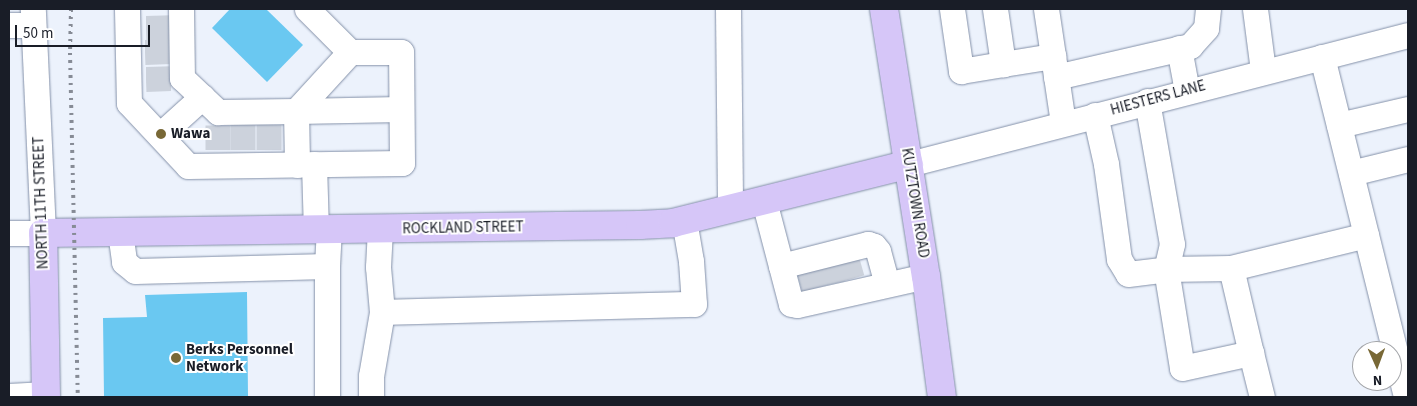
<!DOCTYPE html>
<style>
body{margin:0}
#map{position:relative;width:1417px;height:406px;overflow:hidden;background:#ecf2fc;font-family:"Source Sans 3",sans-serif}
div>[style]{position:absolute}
.building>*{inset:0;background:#6ac8f1}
.minor-tunnel>*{height:25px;margin-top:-12.5px;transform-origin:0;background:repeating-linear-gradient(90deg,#ccd2dc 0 25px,transparent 0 37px)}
.roads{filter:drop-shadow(0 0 1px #8491a9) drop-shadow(0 0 1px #8491a9)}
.minor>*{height:25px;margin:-12.5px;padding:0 12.5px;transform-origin:12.5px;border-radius:12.5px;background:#fff}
.major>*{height:28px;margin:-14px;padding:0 14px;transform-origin:14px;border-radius:14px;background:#d6c6f8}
.rail>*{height:4px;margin-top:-2px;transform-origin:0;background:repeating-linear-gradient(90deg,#868b95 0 2.5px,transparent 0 7.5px)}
.dots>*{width:14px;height:14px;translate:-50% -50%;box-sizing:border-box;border:2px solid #fff;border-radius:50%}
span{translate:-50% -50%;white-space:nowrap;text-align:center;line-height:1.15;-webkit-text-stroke:4px #fff;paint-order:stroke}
.street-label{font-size:15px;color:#191d27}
.poi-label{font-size:15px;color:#191d27;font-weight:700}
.left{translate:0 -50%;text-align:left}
.frame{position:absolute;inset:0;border:10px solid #191d27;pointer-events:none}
.north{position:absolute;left:1352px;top:341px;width:50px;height:50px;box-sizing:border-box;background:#fff;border:1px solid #a3a5a9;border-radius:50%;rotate:178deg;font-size:14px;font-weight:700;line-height:20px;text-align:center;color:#191d27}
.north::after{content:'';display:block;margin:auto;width:18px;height:22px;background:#786836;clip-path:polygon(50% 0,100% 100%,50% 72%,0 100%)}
.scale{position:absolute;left:15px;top:25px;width:135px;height:22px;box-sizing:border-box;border:2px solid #191d27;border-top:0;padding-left:6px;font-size:15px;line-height:18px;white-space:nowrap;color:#191d27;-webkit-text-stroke:4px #fff;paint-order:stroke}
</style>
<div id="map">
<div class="building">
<div style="clip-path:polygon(230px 9px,266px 9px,303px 45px,267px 82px,212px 28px)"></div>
<div style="clip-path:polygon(247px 292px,248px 397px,104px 397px,103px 318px,147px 317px,145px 295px)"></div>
</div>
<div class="minor-tunnel">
<div style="left:146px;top:28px;width:25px;rotate:-2deg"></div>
<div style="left:145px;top:52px;width:26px;rotate:-2deg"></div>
<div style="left:146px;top:79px;width:25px;rotate:-2deg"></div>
<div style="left:243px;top:124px;width:28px;rotate:90deg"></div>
<div style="left:269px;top:124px;width:27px;rotate:90deg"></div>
<div style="left:218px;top:125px;width:28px;rotate:90deg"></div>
<div style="left:847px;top:260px;width:19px;rotate:74deg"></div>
<div style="left:828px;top:265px;width:19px;rotate:78deg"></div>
<div style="left:809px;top:270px;width:19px;rotate:74deg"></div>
</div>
<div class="roads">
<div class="minor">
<div style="left:127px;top:9px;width:94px;rotate:88.8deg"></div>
<div style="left:129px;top:103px;width:86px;rotate:46.9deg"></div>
<div style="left:188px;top:166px;width:214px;rotate:-0.8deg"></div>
<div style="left:402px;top:163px;width:111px;rotate:-90.5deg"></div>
<div style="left:401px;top:52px;width:51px;rotate:180deg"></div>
<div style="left:181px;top:9px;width:69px;rotate:89.2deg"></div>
<div style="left:182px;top:78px;width:50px;rotate:43.4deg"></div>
<div style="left:218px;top:112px;width:78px;rotate:-0.7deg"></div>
<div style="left:296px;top:111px;width:54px;rotate:88.9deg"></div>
<div style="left:307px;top:9px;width:61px;rotate:45deg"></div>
<div style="left:350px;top:52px;width:80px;rotate:132.5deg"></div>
<div style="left:296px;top:111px;width:105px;rotate:-1.1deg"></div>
<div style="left:728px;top:9px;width:200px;rotate:89.4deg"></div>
<div style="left:952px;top:9px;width:63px;rotate:81.7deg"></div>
<div style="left:961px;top:71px;width:43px;rotate:-9.5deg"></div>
<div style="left:995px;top:9px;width:56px;rotate:81.7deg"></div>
<div style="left:1003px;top:64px;width:51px;rotate:-9.1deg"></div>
<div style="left:1046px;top:9px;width:115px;rotate:81.5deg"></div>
<div style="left:1255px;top:9px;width:63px;rotate:82.6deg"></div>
<div style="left:9px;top:25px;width:24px"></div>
<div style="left:1179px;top:48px;width:44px;rotate:79.5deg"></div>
<div style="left:1322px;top:57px;width:350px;rotate:76.1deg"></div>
<div style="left:1056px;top:77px;width:138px;rotate:-13deg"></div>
<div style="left:1190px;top:46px;width:24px;rotate:-48deg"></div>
<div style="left:1206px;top:28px;width:19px;rotate:-84deg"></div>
<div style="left:1147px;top:101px;width:145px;rotate:80.1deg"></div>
<div style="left:1172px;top:244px;width:26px;rotate:103deg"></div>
<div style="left:1166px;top:269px;width:100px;rotate:80.8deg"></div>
<div style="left:1182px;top:368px;width:71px;rotate:-12.3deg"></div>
<div style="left:1251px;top:353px;width:45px;rotate:76deg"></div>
<div style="left:1095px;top:115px;width:50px;rotate:77.3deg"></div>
<div style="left:1106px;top:164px;width:96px;rotate:82.2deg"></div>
<div style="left:1119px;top:259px;width:17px;rotate:59deg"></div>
<div style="left:1128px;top:274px;width:38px;rotate:-7deg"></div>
<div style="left:1166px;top:269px;width:65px;rotate:-0.9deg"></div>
<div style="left:1231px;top:268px;width:139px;rotate:-13.7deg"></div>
<div style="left:1339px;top:125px;width:71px;rotate:-13.1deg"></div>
<div style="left:160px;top:135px;width:57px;rotate:-42.1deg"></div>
<div style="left:314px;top:164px;width:66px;rotate:88.3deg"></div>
<div style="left:909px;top:164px;width:515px;rotate:-14.49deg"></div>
<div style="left:1351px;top:173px;width:59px;rotate:-13.8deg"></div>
<div style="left:764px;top:201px;width:106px;rotate:75.3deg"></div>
<div style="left:791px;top:304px;width:6px;rotate:9deg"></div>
<div style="left:797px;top:305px;width:132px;rotate:-12.7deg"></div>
<div style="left:380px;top:229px;width:38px;rotate:93deg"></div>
<div style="left:378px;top:267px;width:45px;rotate:84.9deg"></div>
<div style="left:382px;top:312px;width:312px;rotate:-1.5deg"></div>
<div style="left:694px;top:304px;width:43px;rotate:-94deg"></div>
<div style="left:691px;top:261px;width:42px;rotate:-99.7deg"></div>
<div style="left:120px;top:232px;width:30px;rotate:82deg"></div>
<div style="left:124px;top:262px;width:14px;rotate:39deg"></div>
<div style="left:135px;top:271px;width:192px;rotate:-1.5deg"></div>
<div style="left:9px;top:233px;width:34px"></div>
<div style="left:43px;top:233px;width:224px;rotate:-92.6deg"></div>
<div style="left:781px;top:266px;width:90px;rotate:-14.2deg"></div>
<div style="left:868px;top:244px;width:6px;rotate:18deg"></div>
<div style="left:874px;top:246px;width:6px;rotate:51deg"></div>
<div style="left:878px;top:251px;width:34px;rotate:75deg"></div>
<div style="left:1231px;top:268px;width:87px;rotate:76.8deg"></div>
<div style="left:9px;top:396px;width:37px;rotate:-3deg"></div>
<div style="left:327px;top:397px;width:131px;rotate:-90deg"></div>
<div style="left:327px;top:266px;width:36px;rotate:-87deg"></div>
<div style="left:371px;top:397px;width:21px;rotate:-90deg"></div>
<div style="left:371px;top:376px;width:65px;rotate:-80.2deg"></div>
</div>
<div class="major">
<div style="left:884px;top:9px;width:270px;rotate:81.1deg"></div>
<div style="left:926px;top:276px;width:122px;rotate:82.5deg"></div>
<div style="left:46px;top:397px;width:164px;rotate:-91deg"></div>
<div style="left:43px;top:233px;width:597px;rotate:-0.77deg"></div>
<div style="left:640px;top:225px;width:33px;rotate:-3deg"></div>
<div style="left:673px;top:223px;width:243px;rotate:-14deg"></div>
</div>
</div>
<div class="rail">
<div style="left:71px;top:9px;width:44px;rotate:91.3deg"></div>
<div style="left:70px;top:53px;width:344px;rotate:88.7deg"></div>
</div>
<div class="dots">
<div style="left:161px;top:134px;background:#786836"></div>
<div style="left:176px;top:358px;background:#786836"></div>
</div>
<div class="street-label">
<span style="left:1158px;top:98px;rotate:-15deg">HIESTERS LANE</span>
<span style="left:41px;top:203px;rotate:-92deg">NORTH 11TH STREET</span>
<span style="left:915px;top:203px;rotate:81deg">KUTZTOWN ROAD</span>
<span style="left:463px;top:228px;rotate:-1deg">ROCKLAND STREET</span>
</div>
<div class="poi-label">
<span class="left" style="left:171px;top:134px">Wawa</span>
<span class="left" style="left:186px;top:358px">Berks Personnel<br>Network</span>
</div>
<div class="frame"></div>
<div class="north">N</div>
<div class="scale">50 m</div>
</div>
